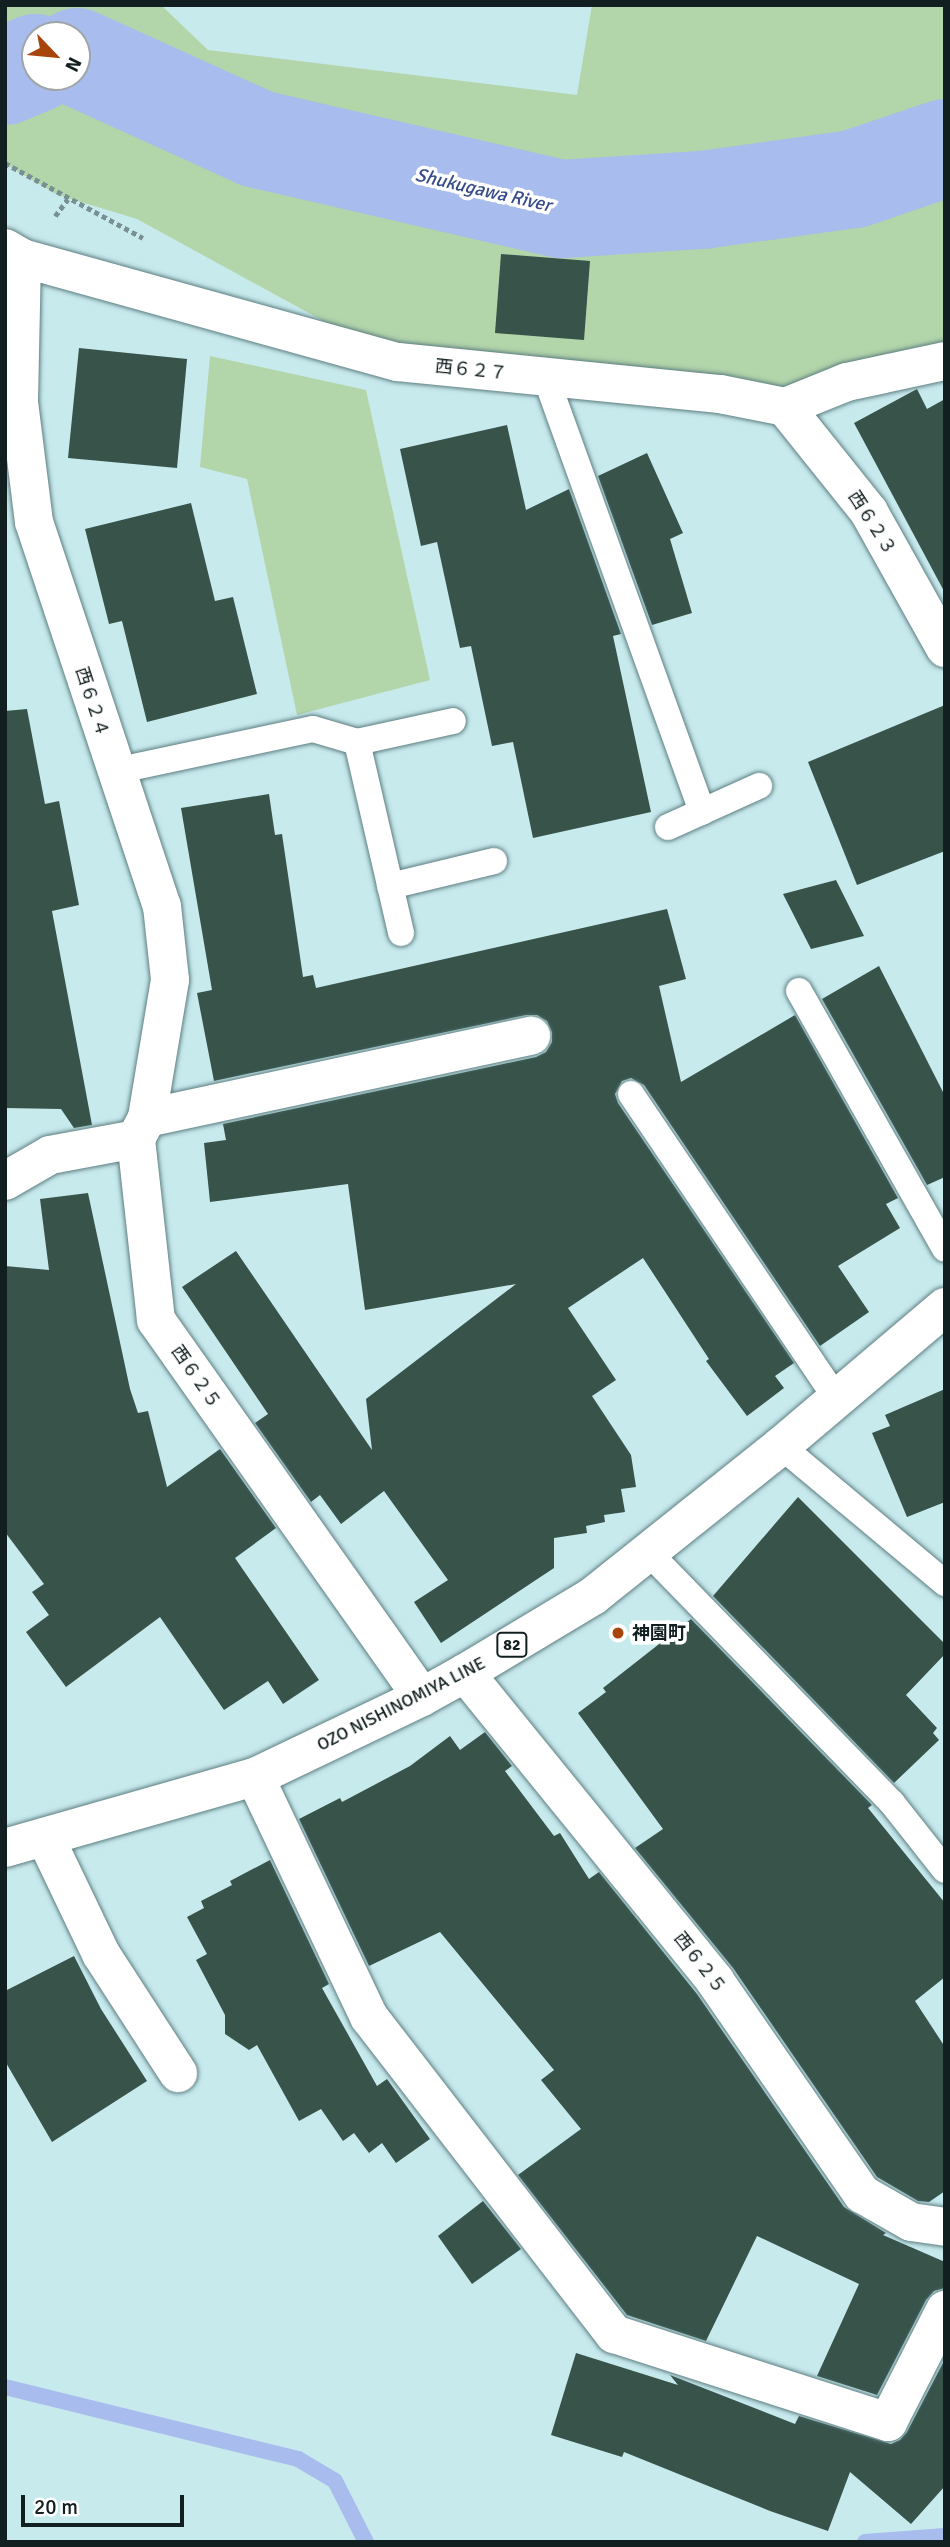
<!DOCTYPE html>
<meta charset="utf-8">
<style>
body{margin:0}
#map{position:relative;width:950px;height:2547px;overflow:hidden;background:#c7eaed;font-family:Signika,"Noto Sans JP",sans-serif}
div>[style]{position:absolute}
.green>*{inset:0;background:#b2d5aa}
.stream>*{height:16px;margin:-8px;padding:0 8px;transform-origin:8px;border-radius:8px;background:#a8bcee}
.river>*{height:98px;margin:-49px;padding:0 49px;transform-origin:49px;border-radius:49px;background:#a8bcee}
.building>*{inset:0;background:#37534a}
.path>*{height:4.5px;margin-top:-2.25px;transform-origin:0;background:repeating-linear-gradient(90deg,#779092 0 5px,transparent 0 8.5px)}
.roads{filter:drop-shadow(0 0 2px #5e7e81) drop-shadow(0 0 2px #5e7e81)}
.service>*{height:26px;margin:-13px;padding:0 13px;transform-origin:13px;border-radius:13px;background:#fff}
.minor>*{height:38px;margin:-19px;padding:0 19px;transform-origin:19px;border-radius:19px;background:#fff}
.primary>*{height:38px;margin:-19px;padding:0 19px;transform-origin:19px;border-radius:19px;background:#fff}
.dots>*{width:19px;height:19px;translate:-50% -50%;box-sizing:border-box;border:4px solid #fff;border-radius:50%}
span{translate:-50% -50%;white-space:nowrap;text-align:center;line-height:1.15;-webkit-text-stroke:7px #fff;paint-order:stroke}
.shield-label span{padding:2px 5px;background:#fff;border:2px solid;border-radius:5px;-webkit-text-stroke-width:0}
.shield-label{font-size:16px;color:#121f20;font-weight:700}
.street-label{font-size:18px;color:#121f20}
.poi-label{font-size:18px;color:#121f20;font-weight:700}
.left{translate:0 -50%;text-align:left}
.water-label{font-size:19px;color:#374c89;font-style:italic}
.frame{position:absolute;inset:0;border:7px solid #121f20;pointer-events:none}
.north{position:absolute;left:21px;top:21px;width:70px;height:70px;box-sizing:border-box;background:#fff;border:2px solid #a0a5a6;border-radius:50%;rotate:116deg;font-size:19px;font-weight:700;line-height:28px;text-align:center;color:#121f20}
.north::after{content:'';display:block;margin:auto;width:24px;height:32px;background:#a8450d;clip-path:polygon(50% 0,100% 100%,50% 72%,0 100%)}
.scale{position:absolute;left:21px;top:2495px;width:163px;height:32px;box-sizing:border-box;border:4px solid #121f20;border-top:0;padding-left:9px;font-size:21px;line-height:24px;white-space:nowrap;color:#121f20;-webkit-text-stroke:5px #fff;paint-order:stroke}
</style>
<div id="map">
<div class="green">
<div style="clip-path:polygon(evenodd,5px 5px,161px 5px,208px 50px,577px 95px,592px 5px,945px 5px,945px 351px,785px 407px,398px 362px,137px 219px,58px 195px,5px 164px,5px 5px,35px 35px,77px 35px,77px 77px,35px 77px,35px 35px)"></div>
<div style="clip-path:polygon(210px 356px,366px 390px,430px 680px,297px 715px,247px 479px,200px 467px)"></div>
</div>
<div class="stream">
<div style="left:5px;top:2387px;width:302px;rotate:13.8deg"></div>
<div style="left:298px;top:2459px;width:43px;rotate:30.7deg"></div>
<div style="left:335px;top:2481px;width:68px;rotate:63.1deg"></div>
<div style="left:865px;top:2542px;width:80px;rotate:-4.3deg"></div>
</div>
<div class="river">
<div style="left:77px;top:57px;width:199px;rotate:24.4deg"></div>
<div style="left:258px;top:139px;width:312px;rotate:13deg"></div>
<div style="left:562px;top:209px;width:140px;rotate:-3.7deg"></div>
<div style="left:702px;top:200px;width:153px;rotate:-7.9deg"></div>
<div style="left:854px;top:179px;width:96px;rotate:-18.8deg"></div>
<div style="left:5px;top:76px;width:33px;rotate:-23deg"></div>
</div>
<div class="building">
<div style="clip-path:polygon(501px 254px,590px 261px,584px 340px,495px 333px)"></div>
<div style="clip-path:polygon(79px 348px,187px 359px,177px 468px,68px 458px)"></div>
<div style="clip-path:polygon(917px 389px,927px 409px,945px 399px,945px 593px,854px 423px)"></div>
<div style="clip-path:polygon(507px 425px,526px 510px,569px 489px,621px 634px,613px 636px,651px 812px,533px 838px,513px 742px,492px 746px,471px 646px,460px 648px,437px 542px,421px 546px,400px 449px)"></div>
<div style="clip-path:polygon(647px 453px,683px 533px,670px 539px,692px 613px,652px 625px,598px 476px)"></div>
<div style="clip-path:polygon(191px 503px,215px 601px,233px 597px,257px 694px,147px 722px,122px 621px,109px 624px,85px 529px)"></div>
<div style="clip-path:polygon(945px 705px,945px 851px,857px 885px,808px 762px)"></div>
<div style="clip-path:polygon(27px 709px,45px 804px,59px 801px,79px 905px,52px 911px,92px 1125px,74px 1128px,61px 1109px,5px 1108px,5px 711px)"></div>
<div style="clip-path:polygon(269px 794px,275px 835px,282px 834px,303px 977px,313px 975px,316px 988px,667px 909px,686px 979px,659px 986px,681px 1082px,795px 1015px,898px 1198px,886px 1204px,900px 1228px,838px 1266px,869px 1312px,820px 1346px,644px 1085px,631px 1078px,622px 1081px,615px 1094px,618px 1103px,794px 1363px,775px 1376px,784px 1388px,747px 1416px,706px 1361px,709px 1359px,643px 1258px,568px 1308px,616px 1380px,592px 1396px,631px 1455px,636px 1487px,621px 1489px,625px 1512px,604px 1515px,605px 1522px,586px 1526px,587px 1533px,554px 1538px,554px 1568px,441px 1643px,414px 1602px,448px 1580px,384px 1491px,341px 1524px,320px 1495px,311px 1502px,255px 1423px,268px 1414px,182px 1287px,236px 1251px,372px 1450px,366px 1399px,516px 1284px,365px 1310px,348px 1184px,210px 1202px,204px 1143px,226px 1140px,223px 1124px,536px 1057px,546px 1052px,552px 1042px,552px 1032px,547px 1021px,537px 1015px,526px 1015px,214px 1081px,197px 993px,212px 990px,181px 808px)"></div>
<div style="clip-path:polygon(836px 880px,864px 936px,811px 949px,783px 894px)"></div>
<div style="clip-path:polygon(879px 966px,945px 1096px,945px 1177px,927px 1185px,822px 999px)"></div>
<div style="clip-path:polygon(88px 1193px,130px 1389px,138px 1413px,148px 1411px,167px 1487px,220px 1449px,276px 1528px,235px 1558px,319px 1680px,283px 1704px,268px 1681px,224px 1710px,160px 1617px,66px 1687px,26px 1632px,49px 1615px,32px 1592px,44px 1584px,5px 1532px,5px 1266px,49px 1270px,40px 1199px)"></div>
<div style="clip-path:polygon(945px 1389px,945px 1502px,907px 1517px,872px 1433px,890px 1426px,885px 1415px)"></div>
<div style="clip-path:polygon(798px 1497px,945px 1644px,945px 1654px,906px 1695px,937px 1728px,933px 1733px,939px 1740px,894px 1783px,713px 1596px)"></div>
<div style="clip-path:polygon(691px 1619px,872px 1805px,868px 1808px,945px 1903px,945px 1977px,915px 2001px,945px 2047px,945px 2191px,929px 2202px,918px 2201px,877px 2177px,733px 1968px,635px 1848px,663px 1829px,578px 1713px,606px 1692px,603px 1688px)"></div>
<div style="clip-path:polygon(485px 1732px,512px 1766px,505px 1771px,554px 1836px,560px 1833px,589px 1879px,599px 1872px,697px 1994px,844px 2207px,886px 2233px,883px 2235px,945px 2262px,945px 2288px,934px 2291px,926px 2300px,877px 2395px,817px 2376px,859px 2284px,757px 2236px,706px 2341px,627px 2315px,518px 2175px,581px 2129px,541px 2080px,554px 2070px,440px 1932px,369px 1966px,299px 1819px,340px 1798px,342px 1802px,410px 1766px,450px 1736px,460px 1750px)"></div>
<div style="clip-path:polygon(270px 1860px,329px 1984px,322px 1988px,377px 2086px,387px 2079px,430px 2139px,396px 2163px,382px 2143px,369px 2153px,354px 2133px,343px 2141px,321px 2109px,299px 2121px,257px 2045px,249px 2050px,225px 2034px,225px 2015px,196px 1960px,207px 1954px,187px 1917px,204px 1908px,201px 1901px,232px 1885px,230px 1881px)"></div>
<div style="clip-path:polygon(74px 1956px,101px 2009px,147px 2081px,52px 2142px,5px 2061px,5px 1991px)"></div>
<div style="clip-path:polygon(483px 2201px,521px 2249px,472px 2284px,438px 2236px)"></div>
<div style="clip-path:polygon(576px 2353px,678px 2385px,670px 2375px,795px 2424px,799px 2416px,891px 2444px,900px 2440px,907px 2432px,945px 2359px,945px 2486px,911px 2524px,850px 2472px,828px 2531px,770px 2511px,624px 2452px,622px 2457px,551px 2435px)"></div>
</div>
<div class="path">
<div style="left:5px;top:163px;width:157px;rotate:28.5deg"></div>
<div style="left:55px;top:216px;width:21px;rotate:-53deg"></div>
</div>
<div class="roads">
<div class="service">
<div style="left:546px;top:378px;width:461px;rotate:70.2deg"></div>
<div style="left:357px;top:742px;width:98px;rotate:-12.3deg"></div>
<div style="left:115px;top:771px;width:202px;rotate:-12deg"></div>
<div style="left:313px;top:729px;width:46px;rotate:16.5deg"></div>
<div style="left:357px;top:742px;width:196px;rotate:77deg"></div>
<div style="left:668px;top:827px;width:100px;rotate:-24.3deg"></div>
<div style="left:390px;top:886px;width:107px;rotate:-13.5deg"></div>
<div style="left:799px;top:991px;width:296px;rotate:60.5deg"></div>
<div style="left:631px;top:1094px;width:368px;rotate:56deg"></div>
<div style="left:781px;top:1446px;width:214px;rotate:39.9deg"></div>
<div style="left:648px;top:1552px;width:350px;rotate:45.8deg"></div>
<div style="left:892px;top:1803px;width:85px;rotate:51.7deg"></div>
</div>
<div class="minor">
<div style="left:5px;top:248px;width:20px;rotate:30deg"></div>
<div style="left:22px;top:258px;width:390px;rotate:15.5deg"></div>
<div style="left:398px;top:362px;width:324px;rotate:5.7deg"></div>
<div style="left:720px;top:394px;width:66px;rotate:11.3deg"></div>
<div style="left:785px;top:407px;width:67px;rotate:-22deg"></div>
<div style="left:847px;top:382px;width:100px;rotate:-12.1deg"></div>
<div style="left:22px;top:258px;width:144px;rotate:91.2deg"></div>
<div style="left:19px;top:402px;width:121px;rotate:82.9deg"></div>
<div style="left:34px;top:522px;width:405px;rotate:71.6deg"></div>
<div style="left:162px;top:906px;width:74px;rotate:83.8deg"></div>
<div style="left:170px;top:980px;width:140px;rotate:99.5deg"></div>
<div style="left:147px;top:1118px;width:24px;rotate:118deg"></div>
<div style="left:785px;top:407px;width:134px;rotate:51.3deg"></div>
<div style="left:869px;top:512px;width:156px;rotate:60.8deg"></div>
<div style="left:147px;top:1118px;width:393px;rotate:-12.1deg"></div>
<div style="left:136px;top:1139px;width:182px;rotate:83.7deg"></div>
<div style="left:156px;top:1320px;width:461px;rotate:54.8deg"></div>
<div style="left:5px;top:1181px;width:52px;rotate:-30deg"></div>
<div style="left:50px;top:1155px;width:87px;rotate:-10.5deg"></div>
<div style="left:465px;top:1673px;width:397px;rotate:50.9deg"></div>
<div style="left:715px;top:1981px;width:259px;rotate:55.4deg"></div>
<div style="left:862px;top:2194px;width:56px;rotate:29.7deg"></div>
<div style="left:911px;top:2222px;width:34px;rotate:8deg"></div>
<div style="left:255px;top:1777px;width:266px;rotate:64.6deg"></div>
<div style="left:369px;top:2017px;width:401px;rotate:52.3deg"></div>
<div style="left:614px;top:2334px;width:288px;rotate:17.8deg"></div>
<div style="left:888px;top:2422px;width:126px;rotate:-63deg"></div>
<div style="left:45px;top:1837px;width:130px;rotate:64.4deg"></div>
<div style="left:101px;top:1954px;width:142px;rotate:57.1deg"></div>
</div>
<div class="primary">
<div style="left:5px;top:1848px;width:260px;rotate:-15.9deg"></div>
<div style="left:255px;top:1777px;width:185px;rotate:-25.6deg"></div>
<div style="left:422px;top:1697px;width:49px;rotate:-29.2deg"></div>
<div style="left:465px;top:1673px;width:149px;rotate:-31deg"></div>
<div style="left:593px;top:1596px;width:241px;rotate:-38.6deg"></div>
<div style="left:781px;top:1446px;width:215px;rotate:-40.3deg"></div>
</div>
</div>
<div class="dots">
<div style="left:618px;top:1633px;background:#a8450d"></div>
</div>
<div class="shield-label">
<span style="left:512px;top:1645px">82</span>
</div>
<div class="street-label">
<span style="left:471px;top:370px;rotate:6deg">西６２７</span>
<span style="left:872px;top:523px;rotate:57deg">西６２３</span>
<span style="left:92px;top:702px;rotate:72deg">西６２４</span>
<span style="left:196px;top:1377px;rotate:55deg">西６２５</span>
<span style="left:401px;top:1704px;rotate:-27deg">OZO NISHINOMIYA LINE</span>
<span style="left:700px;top:1963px;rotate:52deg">西６２５</span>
</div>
<div class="poi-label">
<span class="left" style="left:632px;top:1633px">神園町</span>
</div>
<div class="water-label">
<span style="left:483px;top:191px;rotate:13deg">Shukugawa River</span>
</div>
<div class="frame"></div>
<div class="north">N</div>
<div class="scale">20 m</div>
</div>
